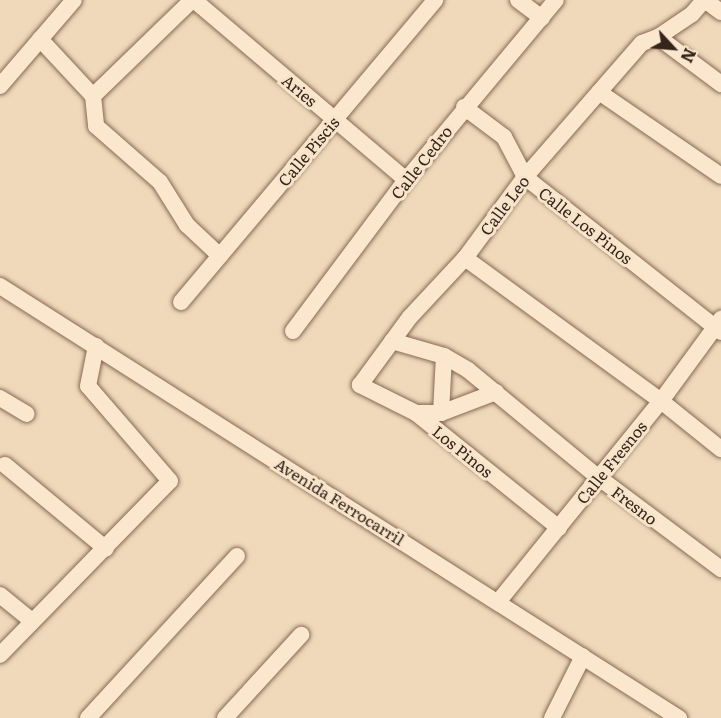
<!DOCTYPE html>
<style>
body{margin:0}
#map{position:relative;width:721px;height:718px;overflow:hidden;background:#efd9ba;font-family:Literata,serif}
div>[style]{position:absolute}
.roads{filter:drop-shadow(0 0 2px #876954) drop-shadow(0 0 2px #876954)}
.minor>*{height:16px;margin:-8px;padding:0 8px;transform-origin:8px;border-radius:8px;background:#fae7cd}
span{translate:-50% -50%;white-space:nowrap;text-align:center;line-height:1.15;-webkit-text-stroke:6px #f7e4ca;paint-order:stroke}
.street-label{font-size:16px;color:#35241a}
.north{position:absolute;left:643px;top:18px;width:60px;height:60px;-webkit-text-stroke:4px #f7e4ca;paint-order:stroke;rotate:116deg;font-size:16px;font-weight:700;line-height:24px;text-align:center;color:#35241a}
.north::after{content:'';display:block;margin:auto;width:21px;height:27px;background:#35241a;clip-path:polygon(50% 0,100% 100%,50% 72%,0 100%)}
</style>
<div id="map">
<div class="roads">
<div class="minor">
<div style="left:194px;top:0;width:278px;rotate:40.3deg"></div>
<div style="left:518px;top:0;width:30px;rotate:37deg"></div>
<div style="left:705px;top:0;width:20px;rotate:37deg"></div>
<div style="left:658px;top:37px;width:79px;rotate:36.7deg"></div>
<div style="left:40px;top:39px;width:78px;rotate:47.1deg"></div>
<div style="left:93px;top:96px;width:30px;rotate:84deg"></div>
<div style="left:96px;top:126px;width:85px;rotate:41.2deg"></div>
<div style="left:160px;top:182px;width:51px;rotate:57.9deg"></div>
<div style="left:187px;top:225px;width:45px;rotate:43.2deg"></div>
<div style="left:0;top:86px;width:113px;rotate:-49.3deg"></div>
<div style="left:599px;top:92px;width:148px;rotate:34.5deg"></div>
<div style="left:93px;top:96px;width:138px;rotate:-44.1deg"></div>
<div style="left:464px;top:107px;width:50px;rotate:36.9deg"></div>
<div style="left:504px;top:137px;width:45px;rotate:62.3deg"></div>
<div style="left:525px;top:177px;width:250px;rotate:38.3deg"></div>
<div style="left:465px;top:258px;width:243px;rotate:36.1deg"></div>
<div style="left:661px;top:401px;width:77px;rotate:38.7deg"></div>
<div style="left:0;top:286px;width:805px;rotate:32.47deg"></div>
<div style="left:181px;top:302px;width:395px;rotate:-49.9deg"></div>
<div style="left:293px;top:331px;width:189px;rotate:-53.2deg"></div>
<div style="left:406px;top:180px;width:234px;rotate:-50.2deg"></div>
<div style="left:392px;top:341px;width:54px;rotate:16.1deg"></div>
<div style="left:444px;top:356px;width:28px;rotate:30deg"></div>
<div style="left:468px;top:370px;width:168px;rotate:39.5deg"></div>
<div style="left:598px;top:477px;width:154px;rotate:36.8deg"></div>
<div style="left:0;top:398px;width:31px;rotate:31deg"></div>
<div style="left:416px;top:413px;width:25px"></div>
<div style="left:441px;top:413px;width:59px;rotate:-20.9deg"></div>
<div style="left:441px;top:413px;width:57px;rotate:-87deg"></div>
<div style="left:5px;top:465px;width:131px;rotate:39.7deg"></div>
<div style="left:559px;top:528px;width:184px;rotate:-141.2deg"></div>
<div style="left:416px;top:413px;width:63px;rotate:-153.4deg"></div>
<div style="left:360px;top:385px;width:84px;rotate:-53.7deg"></div>
<div style="left:410px;top:317px;width:81px;rotate:-47deg"></div>
<div style="left:465px;top:258px;width:101px;rotate:-53.5deg"></div>
<div style="left:525px;top:177px;width:178px;rotate:-48.9deg"></div>
<div style="left:642px;top:43px;width:17px;rotate:-21deg"></div>
<div style="left:658px;top:37px;width:41px;rotate:-34.1deg"></div>
<div style="left:692px;top:14px;width:18px;rotate:-49deg"></div>
<div style="left:0;top:595px;width:41px;rotate:39.1deg"></div>
<div style="left:498px;top:602px;width:259px;rotate:-51deg"></div>
<div style="left:661px;top:401px;width:102px;rotate:-53.8deg"></div>
<div style="left:0;top:655px;width:243px;rotate:-45.7deg"></div>
<div style="left:170px;top:481px;width:125px;rotate:-130.8deg"></div>
<div style="left:88px;top:386px;width:41px;rotate:-78.7deg"></div>
<div style="left:88px;top:718px;width:220px;rotate:-47.4deg"></div>
<div style="left:225px;top:718px;width:113px;rotate:-47.5deg"></div>
<div style="left:552px;top:718px;width:69px;rotate:-63.4deg"></div>
</div>
</div>
<div class="street-label">
<span style="left:300px;top:90px;rotate:40deg">Aries</span>
<span style="left:308px;top:151px;rotate:-50deg">Calle Piscis</span>
<span style="left:421px;top:162px;rotate:-52deg">Calle Cedro</span>
<span style="left:504px;top:205px;rotate:-53deg">Calle Leo</span>
<span style="left:586px;top:225px;rotate:38deg">Calle Los Pinos</span>
<span style="left:463px;top:451px;rotate:39deg">Los Pinos</span>
<span style="left:611px;top:462px;rotate:-51deg">Calle Fresnos</span>
<span style="left:340px;top:501px;rotate:32deg">Avenida Ferrocarril</span>
<span style="left:635px;top:505px;rotate:37deg">Fresno</span>
</div>
<div class="north">N</div>
</div>
